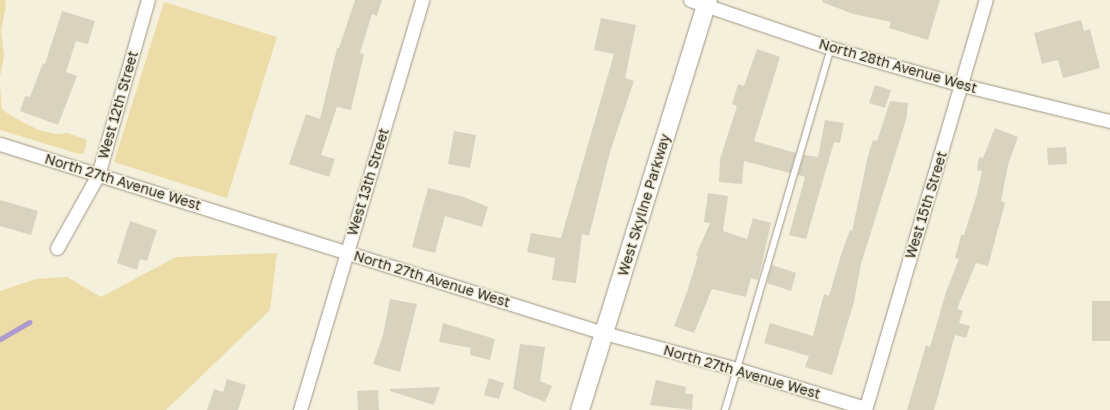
<!DOCTYPE html>
<style>
body{margin:0}
#map{position:relative;width:1110px;height:410px;overflow:hidden;background:#f5f0dc;font-family:"Golos Text",sans-serif}
div>[style]{position:absolute}
.green>*{inset:0;background:#ebdca8}
.stream>*{height:5px;margin:-2.5px;padding:0 2.5px;transform-origin:2.5px;border-radius:2.5px;background:#ad9bd0}
.building>*{inset:0;background:#d8d2bf}
.roads{filter:drop-shadow(0 0 1px #9c9785) drop-shadow(0 0 1px #9c9785)}
.lane>*{height:6px;margin:-3px;padding:0 3px;transform-origin:3px;border-radius:3px;background:#fff}
.street>*{height:13px;margin:-6.5px;padding:0 6.5px;transform-origin:6.5px;border-radius:6.5px;background:#fff}
.secondary>*{height:18px;margin:-9px;padding:0 9px;transform-origin:9px;border-radius:9px;background:#fff}
span{translate:-50% -50%;white-space:nowrap;text-align:center;line-height:1.15;-webkit-text-stroke:3.5px #f5f0dc;paint-order:stroke}
.street-label{font-size:14px;color:#2a2820}
</style>
<div id="map">
<div class="green">
<div style="clip-path:polygon(0 0,5px 0,6px 6px,1px 30px,4px 56px,0 77px)"></div>
<div style="clip-path:polygon(164px 2px,277px 37px,227px 198px,114px 162px)"></div>
<div style="clip-path:polygon(0 86px,2px 109px,11px 116px,39px 130px,56px 134px,68px 133px,87px 140px,84px 153px,79px 154px,0 130px)"></div>
<div style="clip-path:polygon(277px 253px,270px 310px,166px 410px,0 410px,0 291px,36px 279px,67px 277px,101px 297px,176px 257px)"></div>
</div>
<div class="stream">
<div style="left:0;top:339px;width:34px;rotate:-30deg"></div>
</div>
<div class="building">
<div style="clip-path:polygon(355px 0,382px 0,377px 16px,372px 14px,360px 53px,364px 54px,351px 110px,337px 107px,321px 155px,335px 159px,329px 177px,289px 164px,306px 114px,320px 119px,337px 48px,339px 48px)"></div>
<div style="clip-path:polygon(823px 0,940px 0,928px 40px,889px 28px,891px 22px,853px 14px,822px 2px)"></div>
<div style="clip-path:polygon(62px 11px,95px 21px,88px 44px,76px 41px,66px 72px,77px 76px,58px 125px,20px 111px,25px 96px,30px 97px,43px 63px,45px 64px)"></div>
<div style="clip-path:polygon(601px 18px,636px 25px,625px 78px,634px 81px,610px 152px,589px 236px,582px 234px,576px 283px,552px 280px,555px 258px,527px 252px,531px 233px,561px 238px,614px 54px,594px 50px)"></div>
<div style="clip-path:polygon(1081px 20px,1084px 31px,1090px 29px,1100px 68px,1063px 78px,1058px 60px,1042px 64px,1034px 33px)"></div>
<div style="clip-path:polygon(757px 49px,780px 57px,754px 141px,796px 153px,790px 173px,744px 161px,742px 184px,719px 182px,720px 159px,737px 106px,732px 104px,738px 84px,744px 86px)"></div>
<div style="clip-path:polygon(875px 85px,891px 90px,885px 108px,869px 103px)"></div>
<div style="clip-path:polygon(890px 101px,908px 103px,906px 120px,861px 264px,854px 302px,832px 375px,805px 367px,809px 356px,764px 343px,770px 323px,813px 336px,824px 294px,829px 296px,841px 255px,850px 230px,852px 231px,868px 156px,873px 140px,877px 141px)"></div>
<div style="clip-path:polygon(825px 120px,844px 123px,840px 143px,834px 142px,806px 239px,789px 235px,805px 177px,798px 175px,804px 155px,818px 157px)"></div>
<div style="clip-path:polygon(995px 128px,1018px 137px,1008px 165px,1001px 201px,1005px 203px,988px 266px,976px 263px,957px 309px,963px 311px,959px 323px,970px 326px,966px 338px,955px 335px,934px 410px,907px 410px,926px 345px,930px 347px,946px 292px,959px 259px,955px 258px,961px 235px,964px 235px,977px 194px,982px 171px,977px 170px,979px 157px,983px 158px)"></div>
<div style="clip-path:polygon(454px 131px,476px 135px,470px 168px,448px 164px)"></div>
<div style="clip-path:polygon(1066px 147px,1067px 164px,1048px 165px,1047px 148px)"></div>
<div style="clip-path:polygon(428px 188px,464px 197px,488px 207px,482px 227px,445px 216px,435px 253px,412px 247px)"></div>
<div style="clip-path:polygon(708px 193px,728px 196px,723px 231px,747px 239px,753px 218px,771px 223px,758px 280px,751px 278px,746px 297px,712px 289px,694px 333px,674px 326px,687px 292px,698px 256px,696px 255px,710px 223px,704px 222px)"></div>
<div style="clip-path:polygon(0 200px,38px 211px,31px 235px,0 226px)"></div>
<div style="clip-path:polygon(130px 221px,157px 230px,147px 261px,140px 259px,137px 270px,117px 263px)"></div>
<div style="clip-path:polygon(772px 265px,796px 273px,791px 291px,767px 283px)"></div>
<div style="clip-path:polygon(390px 299px,417px 304px,400px 372px,373px 364px,383px 335px)"></div>
<div style="clip-path:polygon(1092px 301px,1110px 301px,1110px 341px,1092px 341px)"></div>
<div style="clip-path:polygon(443px 323px,495px 339px,490px 360px,470px 355px,471px 348px,439px 342px)"></div>
<div style="clip-path:polygon(520px 344px,545px 347px,540px 381px,552px 386px,545px 402px,513px 389px)"></div>
<div style="clip-path:polygon(489px 378px,504px 383px,499px 399px,484px 395px)"></div>
<div style="clip-path:polygon(227px 379px,246px 385px,238px 410px,207px 410px,214px 389px,223px 392px)"></div>
<div style="clip-path:polygon(656px 380px,686px 387px,685px 394px,693px 394px,692px 410px,650px 405px)"></div>
<div style="clip-path:polygon(440px 387px,434px 405px,390px 391px,390px 389px)"></div>
<div style="clip-path:polygon(378px 390px,379px 410px,358px 410px,357px 391px)"></div>
</div>
<div class="roads">
<div class="lane">
<div style="left:725px;top:410px;width:377px;rotate:-73.7deg"></div>
</div>
<div class="street">
<div style="left:690px;top:0;width:149px;rotate:18.8deg"></div>
<div style="left:831px;top:48px;width:136px;rotate:15.8deg"></div>
<div style="left:962px;top:85px;width:152px;rotate:13.7deg"></div>
<div style="left:0;top:144px;width:633px;rotate:17.38deg"></div>
<div style="left:604px;top:333px;width:138px;rotate:15.1deg"></div>
<div style="left:737px;top:369px;width:134px;rotate:16.9deg"></div>
<div style="left:57px;top:248px;width:84px;rotate:-60.7deg"></div>
<div style="left:98px;top:175px;width:182px;rotate:-74.1deg"></div>
<div style="left:300px;top:410px;width:428px;rotate:-73.4deg"></div>
<div style="left:865px;top:410px;width:427px;rotate:-73.6deg"></div>
</div>
<div class="secondary">
<div style="left:580px;top:410px;width:430px;rotate:-72.7deg"></div>
</div>
</div>
<div class="street-label">
<span style="left:898px;top:66px;rotate:16deg">North 28th Avenue West</span>
<span style="left:118px;top:105px;rotate:-74deg">West 12th Street</span>
<span style="left:123px;top:182px;rotate:17deg">North 27th Avenue West</span>
<span style="left:368px;top:182px;rotate:-73deg">West 13th Street</span>
<span style="left:644px;top:205px;rotate:-73deg">West Skyline Parkway</span>
<span style="left:926px;top:205px;rotate:-73deg">West 15th Street</span>
<span style="left:432px;top:279px;rotate:17deg">North 27th Avenue West</span>
<span style="left:742px;top:372px;rotate:16deg">North 27th Avenue West</span>
</div>
</div>
